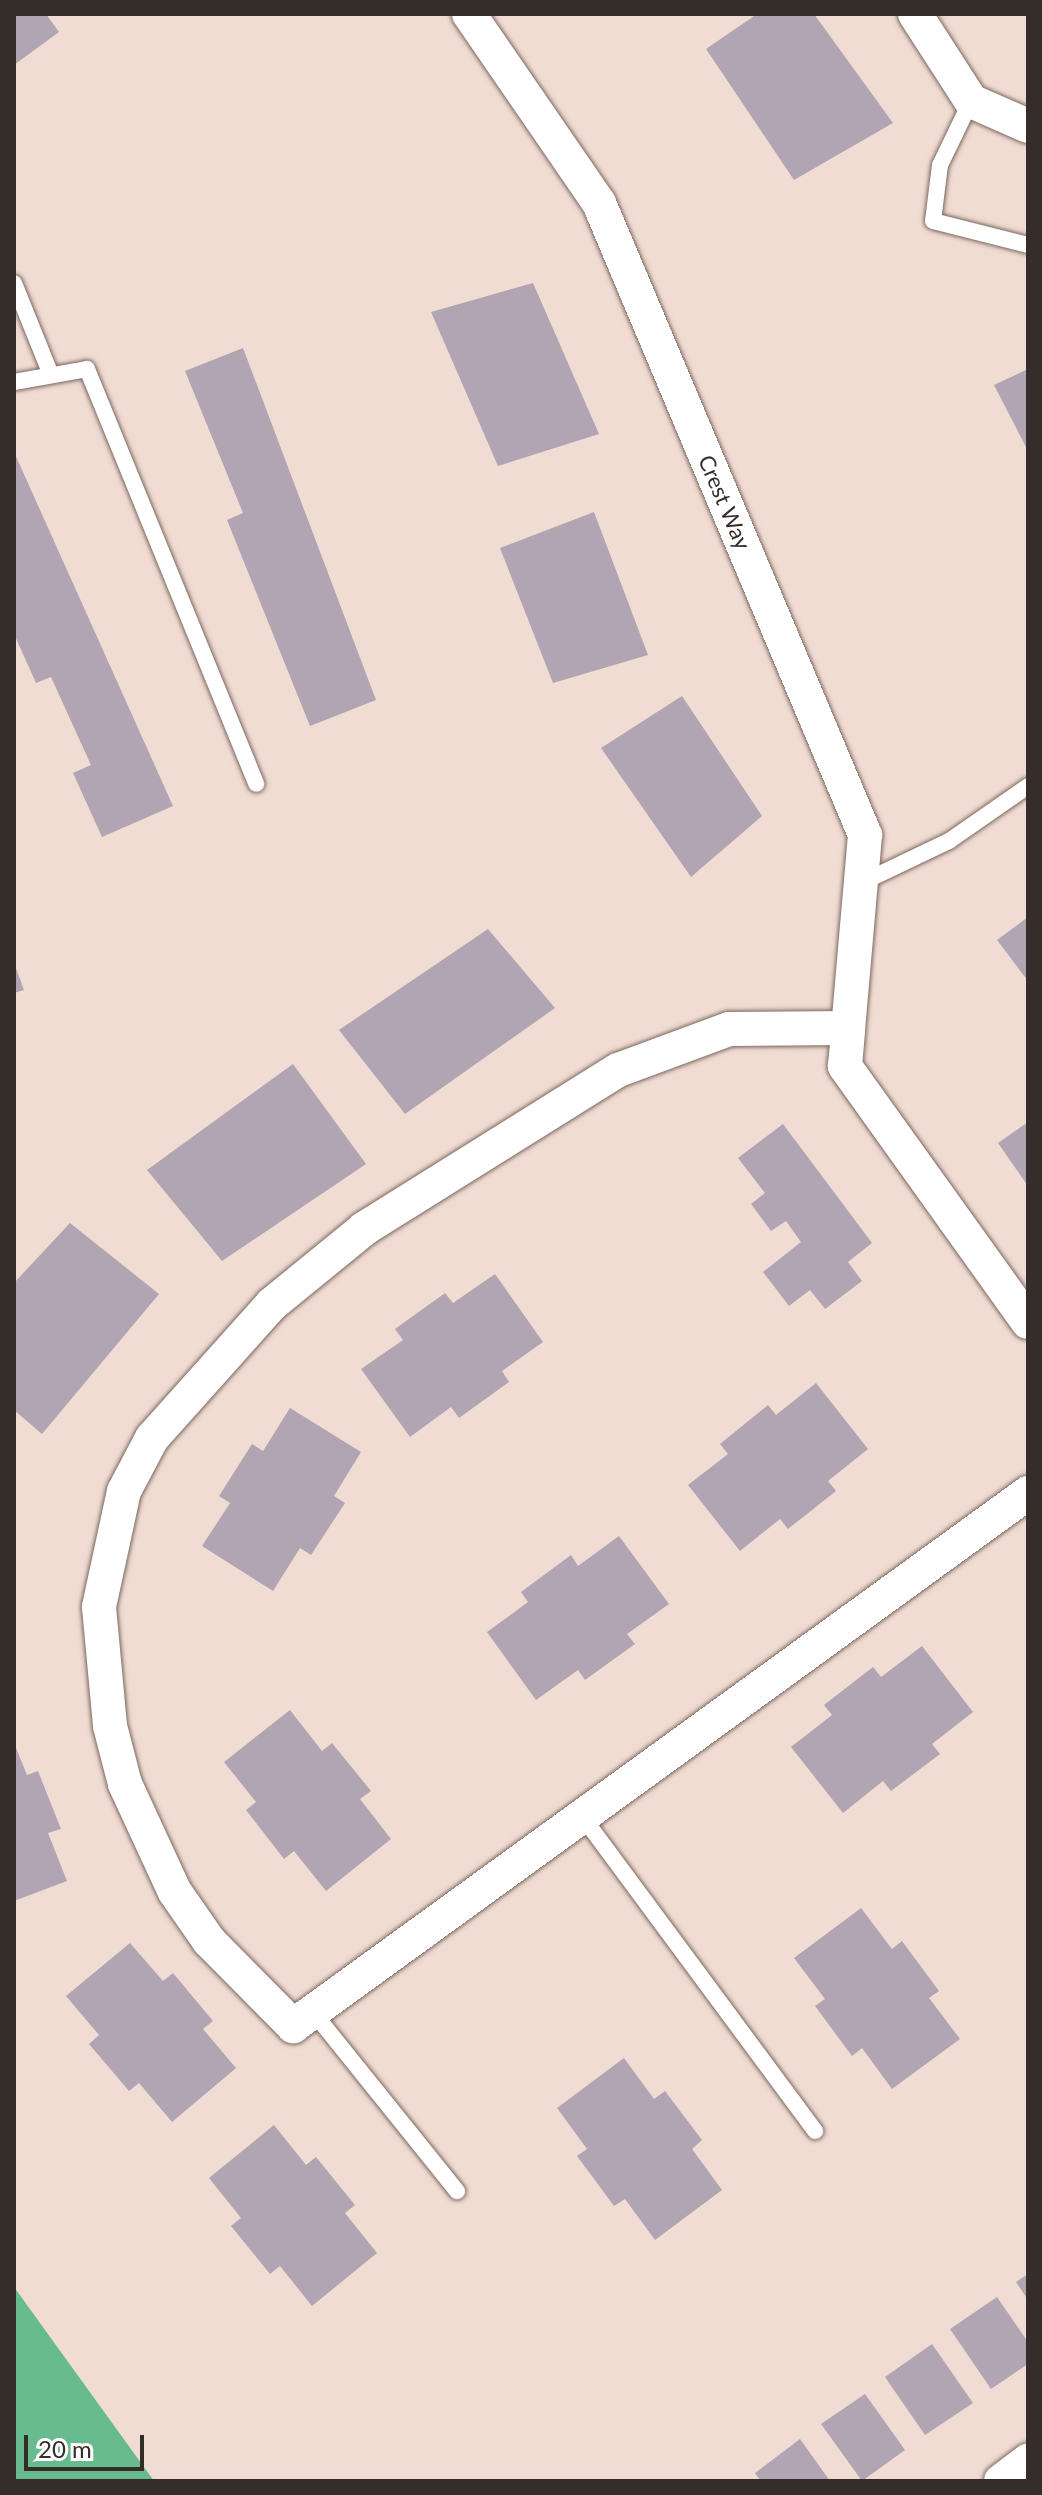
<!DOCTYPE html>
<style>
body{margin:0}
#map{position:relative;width:1042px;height:2495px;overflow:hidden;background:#f1dcd3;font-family:Lato,sans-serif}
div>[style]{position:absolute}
.forest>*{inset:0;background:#67bb8f}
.building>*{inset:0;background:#b1a4b3}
.roads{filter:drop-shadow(0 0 2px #7a685f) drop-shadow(0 0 2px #7a685f)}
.service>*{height:16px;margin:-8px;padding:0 8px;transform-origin:8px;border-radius:8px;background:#fff}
.minor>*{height:34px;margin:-17px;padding:0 17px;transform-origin:17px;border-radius:17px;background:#fff}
span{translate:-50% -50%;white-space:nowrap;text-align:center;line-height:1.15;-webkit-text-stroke:7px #fff;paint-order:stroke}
.street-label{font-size:22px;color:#352d2a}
.frame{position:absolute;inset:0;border:16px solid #352d2a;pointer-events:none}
.scale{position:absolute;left:24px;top:2435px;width:120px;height:36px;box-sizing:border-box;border:4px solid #352d2a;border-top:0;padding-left:10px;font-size:24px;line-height:28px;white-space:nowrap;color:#352d2a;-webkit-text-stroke:6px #fff;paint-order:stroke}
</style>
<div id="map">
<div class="forest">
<div style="clip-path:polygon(14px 2287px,154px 2481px,14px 2481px)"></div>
</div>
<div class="building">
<div style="clip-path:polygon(14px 14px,46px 14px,59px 32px,14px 65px)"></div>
<div style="clip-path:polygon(757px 14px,814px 14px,893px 123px,794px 180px,706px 49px)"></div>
<div style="clip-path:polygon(533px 283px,599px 434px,498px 466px,431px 312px)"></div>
<div style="clip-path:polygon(243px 348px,376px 700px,310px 726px,227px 520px,243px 513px,185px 371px)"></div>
<div style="clip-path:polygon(1028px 369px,1028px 451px,994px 385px)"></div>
<div style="clip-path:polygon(14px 452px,173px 806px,102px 837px,73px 773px,91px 765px,51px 677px,36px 683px,14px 634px)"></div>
<div style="clip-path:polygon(594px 512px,648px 655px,553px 683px,500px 548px)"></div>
<div style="clip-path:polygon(682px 696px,762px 816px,691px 877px,601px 748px)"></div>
<div style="clip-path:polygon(1028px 917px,1028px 981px,997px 940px)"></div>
<div style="clip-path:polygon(488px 929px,555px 1008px,405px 1114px,339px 1030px)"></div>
<div style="clip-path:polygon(14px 963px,24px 990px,14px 993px)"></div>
<div style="clip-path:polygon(293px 1064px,366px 1164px,222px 1261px,147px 1170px)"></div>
<div style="clip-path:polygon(1028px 1122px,1028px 1186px,998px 1143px)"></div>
<div style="clip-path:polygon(783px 1124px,872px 1243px,848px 1262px,862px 1281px,825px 1309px,810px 1290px,789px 1306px,763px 1272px,801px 1242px,786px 1221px,771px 1231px,751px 1204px,765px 1193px,738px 1158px)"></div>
<div style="clip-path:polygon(70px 1223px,159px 1294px,42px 1434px,14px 1410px,14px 1283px)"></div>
<div style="clip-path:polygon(495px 1274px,543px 1342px,502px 1371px,509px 1382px,459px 1418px,451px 1407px,410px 1437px,361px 1369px,403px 1340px,395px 1329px,445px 1293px,453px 1303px)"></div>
<div style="clip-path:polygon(816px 1383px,868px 1449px,828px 1481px,836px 1491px,788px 1529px,780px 1519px,740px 1551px,688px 1485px,728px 1454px,720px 1444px,768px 1405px,776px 1415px)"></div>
<div style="clip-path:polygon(290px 1408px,361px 1452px,334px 1496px,345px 1503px,311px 1555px,300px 1548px,273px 1591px,202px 1546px,230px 1503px,219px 1496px,252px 1444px,263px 1451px)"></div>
<div style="clip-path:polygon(619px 1536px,669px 1604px,627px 1634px,635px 1644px,585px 1680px,578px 1670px,536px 1700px,487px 1632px,528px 1602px,521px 1592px,571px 1555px,578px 1566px)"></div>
<div style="clip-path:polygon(922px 1646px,973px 1712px,932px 1744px,940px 1754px,891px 1791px,883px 1781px,843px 1813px,791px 1747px,832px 1715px,824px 1705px,873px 1667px,881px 1677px)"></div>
<div style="clip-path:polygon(290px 1710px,322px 1751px,332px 1743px,371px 1791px,360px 1799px,391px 1839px,326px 1891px,294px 1851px,284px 1859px,246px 1810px,256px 1802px,224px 1762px)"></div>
<div style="clip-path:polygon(14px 1743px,27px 1775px,38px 1771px,61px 1829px,48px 1833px,67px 1881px,14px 1901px)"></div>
<div style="clip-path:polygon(861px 1908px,892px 1949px,902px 1941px,939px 1991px,929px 1998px,960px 2039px,892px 2089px,862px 2048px,852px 2056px,815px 2006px,825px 1999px,794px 1958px)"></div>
<div style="clip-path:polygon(130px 1943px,163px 1981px,173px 1973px,213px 2021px,203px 2029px,236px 2068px,172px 2122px,139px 2083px,129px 2091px,89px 2044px,99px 2035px,66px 1996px)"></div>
<div style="clip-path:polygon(624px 2058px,654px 2099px,665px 2091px,702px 2140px,692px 2149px,722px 2190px,655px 2240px,625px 2199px,614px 2206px,577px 2156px,587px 2149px,557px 2108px)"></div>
<div style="clip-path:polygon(274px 2125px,306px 2165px,316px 2157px,355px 2205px,345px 2213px,377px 2253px,312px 2306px,280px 2266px,270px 2274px,231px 2226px,241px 2218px,209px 2178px)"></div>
<div style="clip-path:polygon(1028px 2274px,1028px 2300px,1016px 2282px)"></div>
<div style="clip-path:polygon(997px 2297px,1028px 2342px,1028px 2364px,991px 2389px,950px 2329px)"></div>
<div style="clip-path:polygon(932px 2344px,973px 2403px,925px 2435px,885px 2377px)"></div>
<div style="clip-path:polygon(865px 2394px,905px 2450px,862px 2481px,821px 2424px)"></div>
<div style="clip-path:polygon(800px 2439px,830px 2481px,761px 2481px,755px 2473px)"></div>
</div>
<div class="roads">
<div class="service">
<div style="left:971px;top:101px;width:71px;rotate:115.8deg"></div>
<div style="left:940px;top:165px;width:56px;rotate:97.1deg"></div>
<div style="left:933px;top:221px;width:98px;rotate:14.2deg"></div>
<div style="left:14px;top:283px;width:99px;rotate:68.1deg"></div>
<div style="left:14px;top:382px;width:74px;rotate:-10.1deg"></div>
<div style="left:87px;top:369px;width:448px;rotate:67.8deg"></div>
<div style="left:861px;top:883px;width:98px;rotate:-25.5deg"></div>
<div style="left:949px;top:841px;width:96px;rotate:-34.8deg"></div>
<div style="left:582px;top:1816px;width:392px;rotate:53.5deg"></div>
<div style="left:313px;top:2012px;width:230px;rotate:51.2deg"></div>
</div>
<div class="minor">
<div style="left:469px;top:14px;width:229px;rotate:55.5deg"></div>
<div style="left:599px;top:203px;width:686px;rotate:67.17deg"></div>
<div style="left:865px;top:835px;width:194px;rotate:95deg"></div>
<div style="left:915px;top:14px;width:103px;rotate:57.2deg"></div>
<div style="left:971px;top:101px;width:62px;rotate:23.7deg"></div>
<div style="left:1028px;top:1322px;width:315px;rotate:-125.6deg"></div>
<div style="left:845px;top:1066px;width:38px;rotate:-85deg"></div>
<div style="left:848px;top:1028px;width:119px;rotate:179.5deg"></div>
<div style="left:729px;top:1029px;width:118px;rotate:159.7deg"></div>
<div style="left:618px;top:1070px;width:300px;rotate:148deg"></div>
<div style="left:364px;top:1229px;width:119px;rotate:140.8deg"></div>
<div style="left:272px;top:1304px;width:180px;rotate:131.8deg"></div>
<div style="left:152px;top:1438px;width:60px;rotate:117.8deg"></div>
<div style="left:124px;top:1491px;width:119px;rotate:102.2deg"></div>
<div style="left:99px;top:1607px;width:120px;rotate:84.7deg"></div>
<div style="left:110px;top:1726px;width:60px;rotate:75.5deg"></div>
<div style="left:125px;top:1784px;width:119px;rotate:65.2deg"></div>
<div style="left:175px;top:1892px;width:60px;rotate:55.2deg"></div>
<div style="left:209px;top:1941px;width:120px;rotate:45.3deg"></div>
<div style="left:293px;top:2026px;width:908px;rotate:-35.95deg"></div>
<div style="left:1001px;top:2481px;width:34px;rotate:-37deg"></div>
</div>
</div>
<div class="street-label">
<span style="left:725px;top:502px;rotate:67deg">Crest Way</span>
</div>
<div class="frame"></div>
<div class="scale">20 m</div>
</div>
